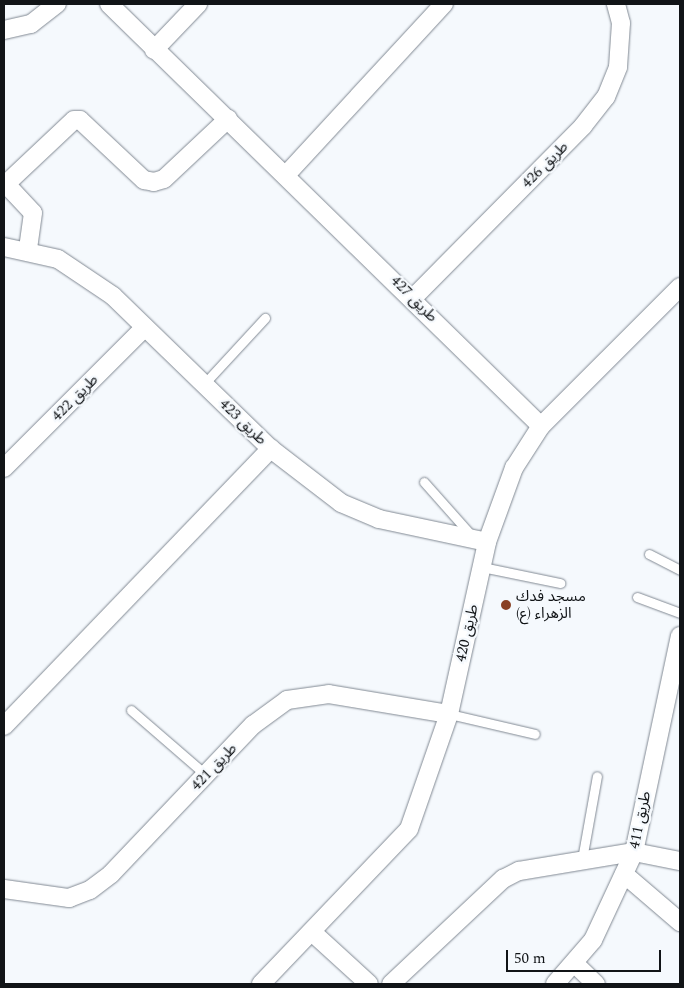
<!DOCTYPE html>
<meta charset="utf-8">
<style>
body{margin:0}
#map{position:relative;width:684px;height:988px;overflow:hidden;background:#f5f9fd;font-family:Spectral,"Noto Sans Arabic",serif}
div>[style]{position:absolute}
.roads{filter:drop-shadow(0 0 1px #818993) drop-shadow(0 0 1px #818993)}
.service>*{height:9px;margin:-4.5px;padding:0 4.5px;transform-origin:4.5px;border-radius:4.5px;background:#fff}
.minor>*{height:18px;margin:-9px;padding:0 9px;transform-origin:9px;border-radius:9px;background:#fff}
.dots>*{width:14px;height:14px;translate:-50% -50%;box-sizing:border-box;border:2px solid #f5f9fd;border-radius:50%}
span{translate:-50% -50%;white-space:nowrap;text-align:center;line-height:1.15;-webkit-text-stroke:4.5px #f5f9fd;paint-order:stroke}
.street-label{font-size:15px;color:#111417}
.poi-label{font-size:15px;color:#111417}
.left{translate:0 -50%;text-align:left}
.frame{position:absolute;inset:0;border:5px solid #111417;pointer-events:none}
.scale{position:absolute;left:506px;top:950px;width:155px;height:22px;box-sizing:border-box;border:2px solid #111417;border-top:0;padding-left:6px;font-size:15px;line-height:18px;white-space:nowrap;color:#111417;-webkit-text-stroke:4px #f5f9fd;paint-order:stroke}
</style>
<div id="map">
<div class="roads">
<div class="service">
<div style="left:204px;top:384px;width:90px;rotate:-47.3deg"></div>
<div style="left:424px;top:482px;width:72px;rotate:48.4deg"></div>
<div style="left:649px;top:554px;width:35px;rotate:27deg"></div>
<div style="left:482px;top:567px;width:80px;rotate:11.6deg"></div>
<div style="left:637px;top:597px;width:46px;rotate:20.4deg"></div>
<div style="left:131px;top:710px;width:99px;rotate:40.9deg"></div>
<div style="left:449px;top:714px;width:88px;rotate:13.1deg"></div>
<div style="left:582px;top:859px;width:84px;rotate:-79.8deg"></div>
</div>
<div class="minor">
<div style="left:109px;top:4px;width:604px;rotate:44.33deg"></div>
<div style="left:4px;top:30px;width:28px;rotate:-13deg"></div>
<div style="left:31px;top:24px;width:33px;rotate:-38deg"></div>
<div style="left:154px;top:50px;width:64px;rotate:-46.3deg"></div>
<div style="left:286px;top:175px;width:233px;rotate:-47.3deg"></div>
<div style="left:4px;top:182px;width:42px;rotate:46.9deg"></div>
<div style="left:33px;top:213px;width:36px;rotate:98deg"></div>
<div style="left:6px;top:184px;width:93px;rotate:-43.3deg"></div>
<div style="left:74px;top:120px;width:6px"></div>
<div style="left:80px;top:120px;width:88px;rotate:43.2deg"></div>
<div style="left:144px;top:180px;width:10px;rotate:11deg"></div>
<div style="left:154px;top:182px;width:10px;rotate:-17deg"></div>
<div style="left:164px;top:179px;width:88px;rotate:-43.2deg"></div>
<div style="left:4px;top:247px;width:55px;rotate:12.5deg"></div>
<div style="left:58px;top:259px;width:66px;rotate:33.9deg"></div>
<div style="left:113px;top:296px;width:220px;rotate:44.1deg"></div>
<div style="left:271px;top:449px;width:88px;rotate:37.6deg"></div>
<div style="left:341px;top:503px;width:41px;rotate:22.8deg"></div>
<div style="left:379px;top:519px;width:110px;rotate:12deg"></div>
<div style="left:413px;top:298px;width:242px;rotate:-45.3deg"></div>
<div style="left:583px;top:126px;width:37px;rotate:-52deg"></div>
<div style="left:606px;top:97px;width:32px;rotate:-68deg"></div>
<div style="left:618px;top:67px;width:44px;rotate:-86.1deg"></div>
<div style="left:621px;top:23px;width:20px;rotate:-105deg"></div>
<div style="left:4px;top:468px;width:199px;rotate:-45deg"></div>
<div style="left:4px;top:726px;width:385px;rotate:-46.1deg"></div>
<div style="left:624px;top:874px;width:74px;rotate:40.6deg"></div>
<div style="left:4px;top:889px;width:66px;rotate:7.9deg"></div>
<div style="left:69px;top:898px;width:22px;rotate:-21deg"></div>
<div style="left:90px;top:890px;width:26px;rotate:-37deg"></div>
<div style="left:111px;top:874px;width:206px;rotate:-46.4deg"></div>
<div style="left:253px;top:725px;width:42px;rotate:-36.3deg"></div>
<div style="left:287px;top:700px;width:42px;rotate:-8.1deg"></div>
<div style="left:329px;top:694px;width:122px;rotate:9.5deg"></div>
<div style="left:312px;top:932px;width:77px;rotate:42.4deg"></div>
<div style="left:575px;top:964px;width:29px;rotate:44deg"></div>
<div style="left:261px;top:984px;width:214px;rotate:-46.3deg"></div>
<div style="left:409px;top:829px;width:122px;rotate:-70.8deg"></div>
<div style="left:449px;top:714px;width:176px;rotate:-77.5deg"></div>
<div style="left:487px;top:542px;width:79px;rotate:-70deg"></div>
<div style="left:514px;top:468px;width:50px;rotate:-57.3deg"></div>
<div style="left:541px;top:426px;width:197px;rotate:-45deg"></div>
<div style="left:391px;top:984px;width:154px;rotate:-43.2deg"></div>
<div style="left:503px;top:879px;width:18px;rotate:-27deg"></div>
<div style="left:519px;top:871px;width:117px;rotate:-9.4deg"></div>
<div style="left:634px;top:852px;width:47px;rotate:11.1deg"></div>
<div style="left:555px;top:984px;width:58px;rotate:-49.2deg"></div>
<div style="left:593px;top:940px;width:97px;rotate:-65deg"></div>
<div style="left:634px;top:852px;width:221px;rotate:-78deg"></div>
</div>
</div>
<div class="dots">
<div style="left:506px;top:605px;background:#894024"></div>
</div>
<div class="street-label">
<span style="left:545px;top:165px;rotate:-45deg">طريق 426</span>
<span style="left:414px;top:299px;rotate:45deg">طريق 427</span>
<span style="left:75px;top:398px;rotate:-45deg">طريق 422</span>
<span style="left:243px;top:422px;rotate:44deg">طريق 423</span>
<span style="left:467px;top:633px;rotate:-77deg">طريق 420</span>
<span style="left:214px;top:767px;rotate:-46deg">طريق 421</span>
<span style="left:640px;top:820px;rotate:-78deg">طريق 411</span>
</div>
<div class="poi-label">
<span class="left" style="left:516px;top:605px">مسجد فدك<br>الزهراء (ع)</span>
</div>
<div class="frame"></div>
<div class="scale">50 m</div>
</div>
